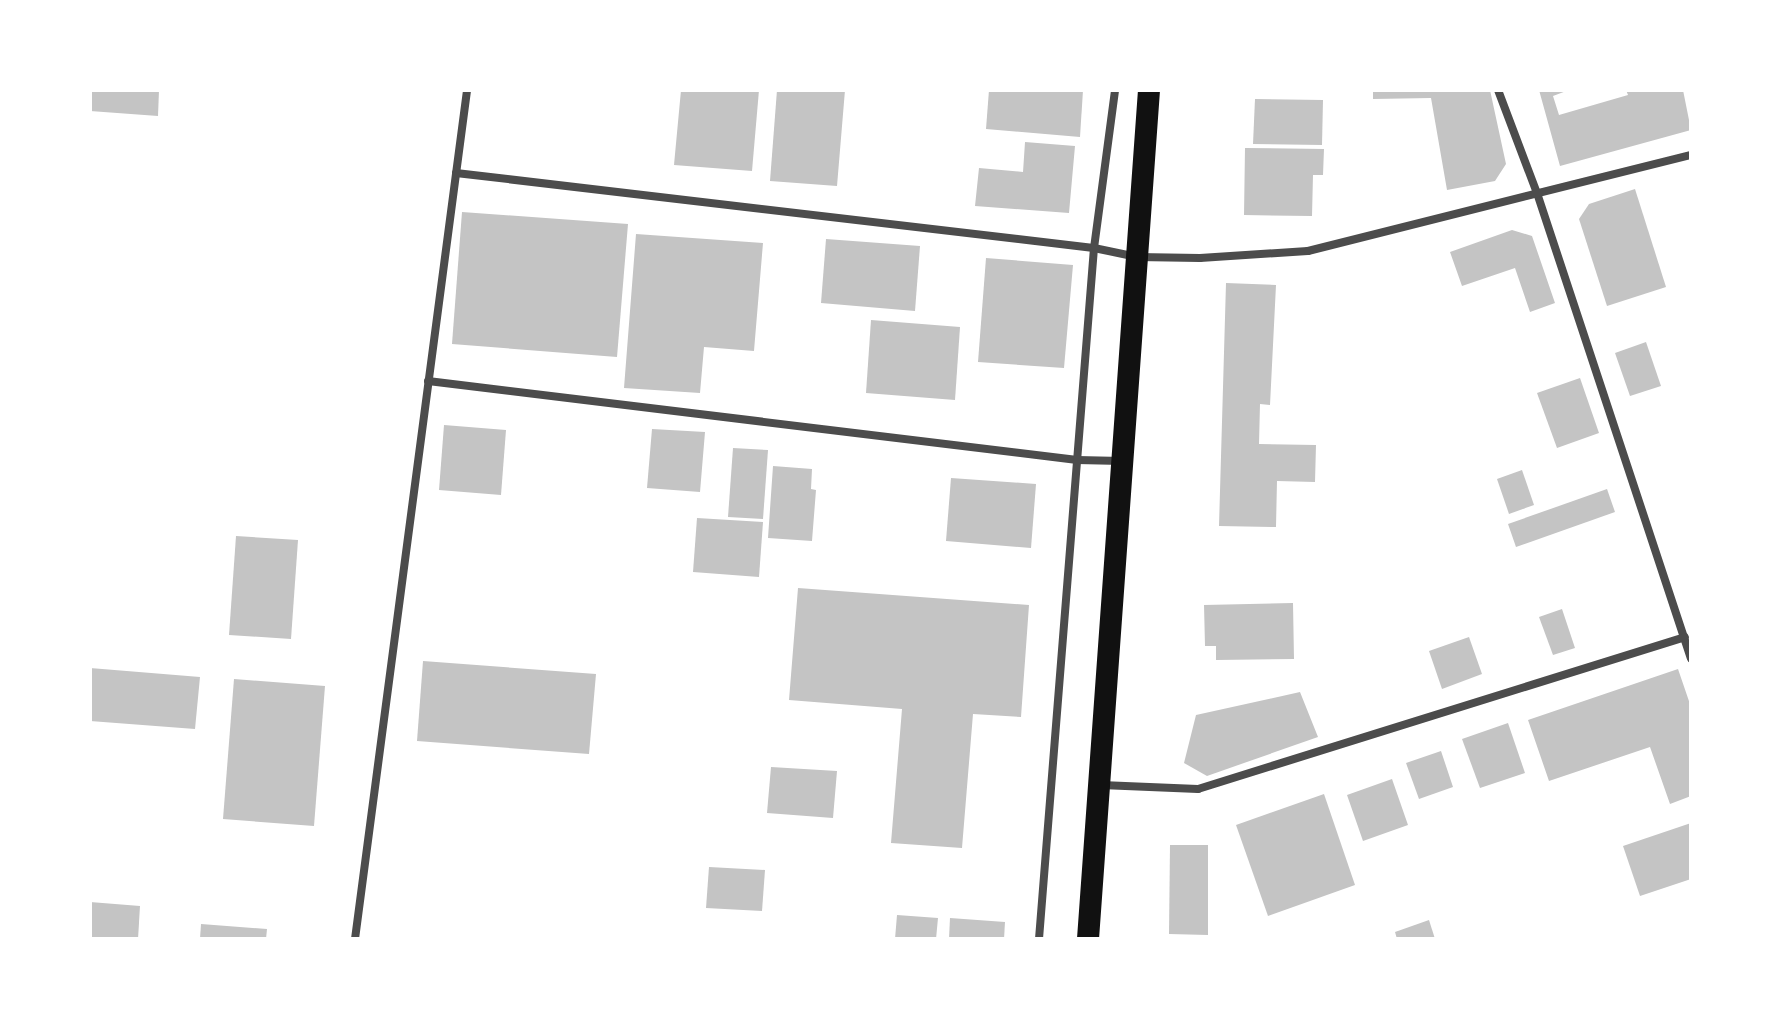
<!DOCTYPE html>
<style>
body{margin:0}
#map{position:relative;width:1781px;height:1029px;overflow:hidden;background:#fff;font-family:"Work Sans",sans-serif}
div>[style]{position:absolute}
.building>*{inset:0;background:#c4c4c4}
.minor>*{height:8px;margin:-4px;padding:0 4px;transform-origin:4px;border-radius:4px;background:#4c4c4c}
.trunk>*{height:22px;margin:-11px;padding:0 11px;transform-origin:11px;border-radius:11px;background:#111}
span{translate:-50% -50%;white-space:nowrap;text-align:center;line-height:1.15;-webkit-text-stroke:8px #fff;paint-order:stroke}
.frame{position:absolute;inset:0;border:92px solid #fff;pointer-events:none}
</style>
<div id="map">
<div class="building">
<div style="clip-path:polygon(90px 90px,159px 90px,158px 116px,90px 111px)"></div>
<div style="clip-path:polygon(681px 90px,759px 90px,752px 171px,674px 165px)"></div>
<div style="clip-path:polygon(777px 90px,845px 90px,837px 186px,770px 181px)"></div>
<div style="clip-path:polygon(989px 90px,1083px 90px,1080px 137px,986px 129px)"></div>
<div style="clip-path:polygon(1373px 90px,1490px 90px,1506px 164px,1495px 181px,1447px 190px,1431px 98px,1373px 99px)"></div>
<div style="clip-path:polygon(1539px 90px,1569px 90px,1553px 96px,1559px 115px,1628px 95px,1626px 90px,1683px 90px,1691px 130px,1560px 166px)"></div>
<div style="clip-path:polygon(1255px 99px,1323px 100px,1322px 145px,1253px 144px)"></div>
<div style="clip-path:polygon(1025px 142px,1075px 146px,1069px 213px,975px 206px,979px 168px,1023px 172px)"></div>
<div style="clip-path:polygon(1245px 148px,1324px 149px,1323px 175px,1313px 175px,1312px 216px,1244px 215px)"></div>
<div style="clip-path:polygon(1635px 189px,1666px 287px,1607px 306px,1579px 219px,1589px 204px)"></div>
<div style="clip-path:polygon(462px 212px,628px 224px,617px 357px,452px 344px)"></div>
<div style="clip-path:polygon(1512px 230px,1532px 236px,1555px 303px,1530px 312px,1515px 268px,1462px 286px,1450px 252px)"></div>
<div style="clip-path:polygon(636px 234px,763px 243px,754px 351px,704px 347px,700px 393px,624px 388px)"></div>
<div style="clip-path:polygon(826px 239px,920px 246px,915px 311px,821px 303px)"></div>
<div style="clip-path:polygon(986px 258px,1073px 265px,1064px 368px,978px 362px)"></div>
<div style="clip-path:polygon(1226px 283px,1276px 285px,1270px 405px,1260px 404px,1259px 444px,1316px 445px,1315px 482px,1277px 481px,1276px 527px,1219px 526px)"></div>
<div style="clip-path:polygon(871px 320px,960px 327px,955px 400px,866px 393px)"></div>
<div style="clip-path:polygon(1646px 342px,1661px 386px,1630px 396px,1615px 353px)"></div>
<div style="clip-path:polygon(1580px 378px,1599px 433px,1557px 448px,1537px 393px)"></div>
<div style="clip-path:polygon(444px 425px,506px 430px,501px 495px,439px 490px)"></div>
<div style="clip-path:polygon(652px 429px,705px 432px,700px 492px,647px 488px)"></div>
<div style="clip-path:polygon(733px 448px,768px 450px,763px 519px,728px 517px)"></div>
<div style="clip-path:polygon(773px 466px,812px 469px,811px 489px,816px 490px,812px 541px,768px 538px)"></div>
<div style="clip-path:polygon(1522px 470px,1534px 505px,1509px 514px,1497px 479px)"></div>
<div style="clip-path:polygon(951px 478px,1036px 484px,1031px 548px,946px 541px)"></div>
<div style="clip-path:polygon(1607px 489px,1615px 512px,1516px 547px,1508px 524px)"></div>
<div style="clip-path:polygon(697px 518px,763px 522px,759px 577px,693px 572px)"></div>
<div style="clip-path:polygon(236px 536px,298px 540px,291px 639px,229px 635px)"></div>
<div style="clip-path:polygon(798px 588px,1029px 605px,1021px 717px,973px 714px,962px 848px,891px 843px,902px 709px,789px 700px)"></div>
<div style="clip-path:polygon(1293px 603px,1294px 659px,1216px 660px,1216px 646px,1205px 646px,1204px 605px)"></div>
<div style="clip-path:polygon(1562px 609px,1575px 648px,1553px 655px,1539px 617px)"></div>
<div style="clip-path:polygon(1469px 637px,1482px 674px,1442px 689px,1429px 651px)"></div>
<div style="clip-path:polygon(423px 661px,596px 674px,589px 754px,417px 741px)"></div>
<div style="clip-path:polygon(90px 668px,200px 677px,195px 729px,90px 721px)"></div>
<div style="clip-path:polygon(1678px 669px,1691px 707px,1691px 796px,1670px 804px,1650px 747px,1549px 781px,1528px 720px)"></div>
<div style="clip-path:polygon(234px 679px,325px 686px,314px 826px,223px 819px)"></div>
<div style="clip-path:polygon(1300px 692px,1318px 737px,1207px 776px,1184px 763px,1196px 715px)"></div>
<div style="clip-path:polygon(1508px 723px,1525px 773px,1480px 788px,1462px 739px)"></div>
<div style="clip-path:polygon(1441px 751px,1453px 787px,1419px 799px,1406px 763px)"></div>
<div style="clip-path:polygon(771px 767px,837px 771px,833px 818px,767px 813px)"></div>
<div style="clip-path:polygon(1392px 779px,1408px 825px,1363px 841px,1347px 795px)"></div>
<div style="clip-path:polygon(1324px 794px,1355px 885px,1268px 916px,1236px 825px)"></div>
<div style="clip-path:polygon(1691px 823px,1691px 879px,1640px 896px,1623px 846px)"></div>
<div style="clip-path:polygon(1170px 845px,1208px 845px,1208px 935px,1169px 934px)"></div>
<div style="clip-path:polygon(709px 867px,765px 870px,762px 911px,706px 908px)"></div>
<div style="clip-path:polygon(90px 902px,140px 906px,138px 939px,90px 939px)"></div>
<div style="clip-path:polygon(897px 915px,938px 918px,936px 939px,895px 939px)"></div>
<div style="clip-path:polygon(950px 918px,1005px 922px,1004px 939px,949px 939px)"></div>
<div style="clip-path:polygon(1429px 920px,1435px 939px,1397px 939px,1395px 932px)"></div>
<div style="clip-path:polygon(201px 924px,267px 929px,266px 939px,200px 939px)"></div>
</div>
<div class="minor">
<div style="left:1498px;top:90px;width:113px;rotate:69.3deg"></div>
<div style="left:1538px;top:196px;width:487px;rotate:71.7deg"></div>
<div style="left:456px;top:173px;width:642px;rotate:6.7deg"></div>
<div style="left:1094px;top:248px;width:44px;rotate:11.8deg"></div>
<div style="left:1137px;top:257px;width:63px;rotate:0.9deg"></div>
<div style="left:1200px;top:258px;width:108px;rotate:-3.7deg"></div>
<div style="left:1308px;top:251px;width:395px;rotate:-14.1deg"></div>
<div style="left:428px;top:381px;width:654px;rotate:6.94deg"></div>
<div style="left:1077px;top:460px;width:45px;rotate:1.3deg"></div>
<div style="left:1101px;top:785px;width:97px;rotate:2.4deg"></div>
<div style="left:1198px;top:789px;width:510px;rotate:-17.33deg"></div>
<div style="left:355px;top:939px;width:856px;rotate:-82.48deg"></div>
<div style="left:1039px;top:939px;width:693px;rotate:-85.45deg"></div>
<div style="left:1094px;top:248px;width:159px;rotate:-82.4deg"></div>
</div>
<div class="trunk">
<div style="left:1088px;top:939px;width:851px;rotate:-85.89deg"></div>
</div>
<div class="frame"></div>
</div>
